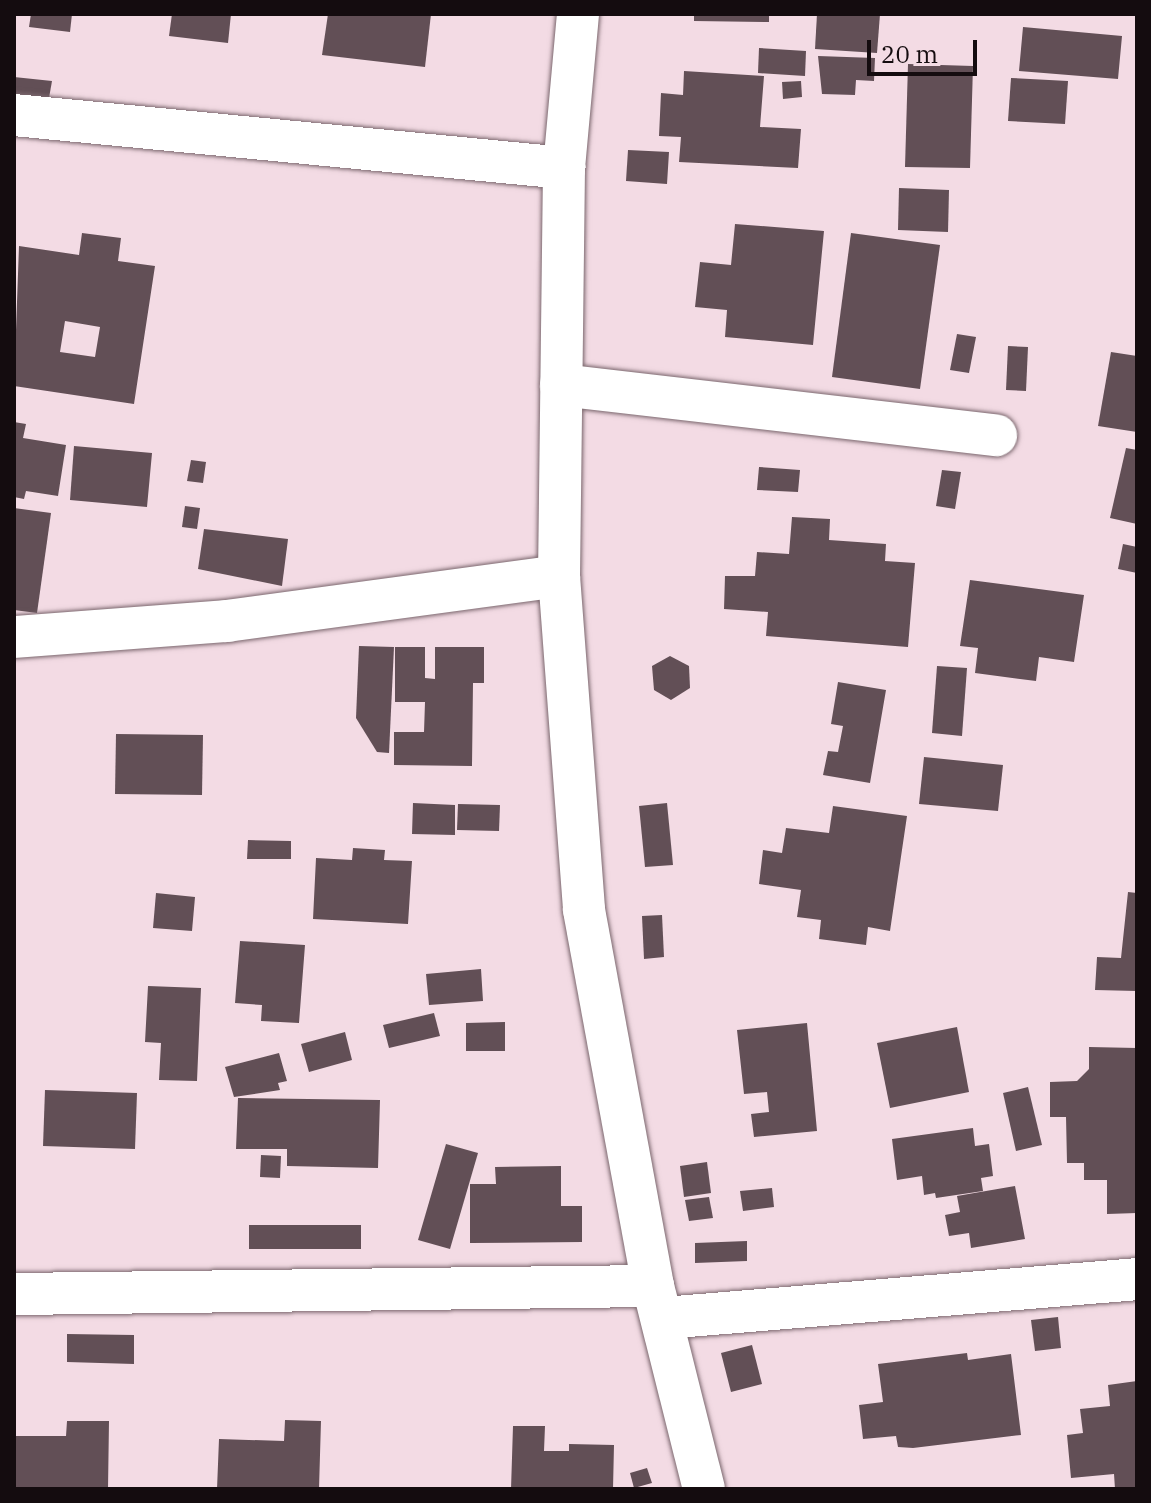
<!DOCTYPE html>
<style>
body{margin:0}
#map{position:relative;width:1151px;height:1503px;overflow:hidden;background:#f3dbe4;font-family:"IBM Plex Serif",serif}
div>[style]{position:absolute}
.building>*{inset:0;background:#624f56}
.roads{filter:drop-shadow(0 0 2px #7b676e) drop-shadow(0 0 2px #7b676e)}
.minor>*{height:42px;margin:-21px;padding:0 21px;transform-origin:21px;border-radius:21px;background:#fff}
span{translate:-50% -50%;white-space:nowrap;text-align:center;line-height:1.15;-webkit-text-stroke:8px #f3dbe4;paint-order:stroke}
.frame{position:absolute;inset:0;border:16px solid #140c0f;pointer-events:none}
.scale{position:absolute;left:867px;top:40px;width:110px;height:36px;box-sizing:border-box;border:4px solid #140c0f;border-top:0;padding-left:10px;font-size:24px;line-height:28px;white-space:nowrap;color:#140c0f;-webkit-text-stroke:6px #f3dbe4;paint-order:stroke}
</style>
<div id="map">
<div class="building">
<div style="clip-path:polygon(31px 14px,72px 14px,70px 32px,29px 27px)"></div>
<div style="clip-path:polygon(172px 14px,231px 14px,228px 43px,169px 36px)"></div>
<div style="clip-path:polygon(328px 14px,431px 14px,425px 67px,322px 55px)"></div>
<div style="clip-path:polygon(694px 14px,769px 14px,769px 22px,694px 21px)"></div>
<div style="clip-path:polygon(817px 14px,880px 14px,877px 53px,815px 49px)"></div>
<div style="clip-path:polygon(1023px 27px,1122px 36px,1118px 79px,1019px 71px)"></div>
<div style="clip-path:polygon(759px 48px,806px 51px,805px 76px,758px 73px)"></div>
<div style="clip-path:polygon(818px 56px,875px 58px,874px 81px,856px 80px,855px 95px,822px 94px)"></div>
<div style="clip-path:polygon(908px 64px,973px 66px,970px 168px,905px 167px)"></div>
<div style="clip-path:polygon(684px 71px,764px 76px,760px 127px,801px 129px,798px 168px,679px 162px,681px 137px,659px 136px,661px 93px,683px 95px)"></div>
<div style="clip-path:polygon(14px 77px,52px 81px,49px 98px,14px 94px)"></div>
<div style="clip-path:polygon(1011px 78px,1068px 81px,1065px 124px,1008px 121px)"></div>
<div style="clip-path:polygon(801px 81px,802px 97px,783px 99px,782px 82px)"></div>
<div style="clip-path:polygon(628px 150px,669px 152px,667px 184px,626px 181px)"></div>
<div style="clip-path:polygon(899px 188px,949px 190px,948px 232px,898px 230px)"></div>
<div style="clip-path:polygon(735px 224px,824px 231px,813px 345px,725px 337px,727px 310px,695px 307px,700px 262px,731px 265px)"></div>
<div style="clip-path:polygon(evenodd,82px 233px,121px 238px,118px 261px,155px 266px,134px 404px,14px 386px,19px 246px,79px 255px,82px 233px,65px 321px,100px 327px,95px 357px,60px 352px,65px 321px)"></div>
<div style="clip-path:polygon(851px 233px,940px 245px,920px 389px,832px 377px)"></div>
<div style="clip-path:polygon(957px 334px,976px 337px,969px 373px,950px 370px)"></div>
<div style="clip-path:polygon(1008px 346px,1028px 347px,1026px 391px,1006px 390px)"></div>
<div style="clip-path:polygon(1111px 352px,1137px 356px,1137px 432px,1098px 426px)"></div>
<div style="clip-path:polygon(14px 422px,26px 424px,23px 438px,66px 445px,58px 496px,26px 491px,24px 499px,14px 497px)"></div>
<div style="clip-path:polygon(74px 446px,152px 453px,147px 507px,70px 500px)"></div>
<div style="clip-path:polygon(1126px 448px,1137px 450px,1137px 524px,1110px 518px)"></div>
<div style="clip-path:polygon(191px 460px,206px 462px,203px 483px,187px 481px)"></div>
<div style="clip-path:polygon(759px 467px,800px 470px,798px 492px,757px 490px)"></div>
<div style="clip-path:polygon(942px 470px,961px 472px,955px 509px,936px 506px)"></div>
<div style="clip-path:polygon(185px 506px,200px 508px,197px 529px,182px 527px)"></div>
<div style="clip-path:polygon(14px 508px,51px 513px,37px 613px,14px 610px)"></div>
<div style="clip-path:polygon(792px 517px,830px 519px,829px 540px,886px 544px,885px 561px,915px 563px,908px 647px,766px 636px,768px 612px,724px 609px,725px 576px,755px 576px,757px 552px,789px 554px)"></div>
<div style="clip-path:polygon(204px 529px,288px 539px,282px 586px,198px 569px)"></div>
<div style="clip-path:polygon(1123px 544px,1137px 547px,1137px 573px,1118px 569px)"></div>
<div style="clip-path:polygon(970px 580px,1084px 595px,1074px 662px,1039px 657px,1036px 681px,975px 673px,978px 648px,960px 646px)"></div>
<div style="clip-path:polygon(359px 646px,394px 647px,389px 753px,377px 752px,356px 718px)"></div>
<div style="clip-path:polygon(395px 647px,425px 647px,425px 678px,435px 679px,435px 647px,484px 647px,484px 683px,473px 683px,472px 766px,394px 765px,394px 732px,424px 732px,425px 702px,395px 702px)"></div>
<div style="clip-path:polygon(670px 656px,689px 666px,690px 688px,671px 700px,654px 690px,652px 666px)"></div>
<div style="clip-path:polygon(937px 666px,967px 668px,962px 736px,932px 733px)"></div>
<div style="clip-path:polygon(838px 682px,886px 690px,870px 783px,823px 775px,828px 751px,838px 752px,843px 726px,831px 724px)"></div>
<div style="clip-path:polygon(116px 734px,203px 735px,202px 795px,115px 794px)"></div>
<div style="clip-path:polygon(924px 757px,1003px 765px,998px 811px,919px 804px)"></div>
<div style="clip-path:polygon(413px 803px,455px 805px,455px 835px,412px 834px)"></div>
<div style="clip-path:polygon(667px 803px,673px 865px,645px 867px,639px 806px)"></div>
<div style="clip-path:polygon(458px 804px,500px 805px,499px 831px,457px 830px)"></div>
<div style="clip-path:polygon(833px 806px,907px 816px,890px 931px,868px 927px,866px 945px,819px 939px,821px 920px,797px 917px,801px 890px,759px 884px,763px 850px,782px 853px,786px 828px,829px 833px)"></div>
<div style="clip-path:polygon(248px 840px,291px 841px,291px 859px,247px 859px)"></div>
<div style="clip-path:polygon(353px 848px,385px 850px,384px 860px,412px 861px,408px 924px,313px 919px,316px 858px,352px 860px)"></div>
<div style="clip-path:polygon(1128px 892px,1137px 893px,1137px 991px,1095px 990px,1097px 957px,1121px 958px)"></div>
<div style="clip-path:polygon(156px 893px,195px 897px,192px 931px,153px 928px)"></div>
<div style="clip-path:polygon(662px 915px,664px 957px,644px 959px,642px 916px)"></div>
<div style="clip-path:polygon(240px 941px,305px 945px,299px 1023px,261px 1021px,262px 1005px,235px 1003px)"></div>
<div style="clip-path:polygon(481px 969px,483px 1001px,429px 1005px,426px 974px)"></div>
<div style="clip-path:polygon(148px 986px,201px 988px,197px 1081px,159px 1080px,161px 1043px,145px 1042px)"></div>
<div style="clip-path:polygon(434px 1013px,440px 1036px,389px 1048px,383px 1025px)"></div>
<div style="clip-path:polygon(505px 1022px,505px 1051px,466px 1051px,466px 1023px)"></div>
<div style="clip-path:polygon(807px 1023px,817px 1131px,754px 1137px,751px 1114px,769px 1112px,767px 1092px,744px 1094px,737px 1030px)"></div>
<div style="clip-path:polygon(957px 1027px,969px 1092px,890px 1108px,877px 1043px)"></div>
<div style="clip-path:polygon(345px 1032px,352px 1060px,309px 1072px,301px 1044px)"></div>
<div style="clip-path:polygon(1089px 1047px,1137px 1048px,1137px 1213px,1107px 1214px,1107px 1180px,1084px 1180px,1084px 1163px,1067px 1163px,1066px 1117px,1050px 1117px,1050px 1082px,1077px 1081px,1089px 1069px)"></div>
<div style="clip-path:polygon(279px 1053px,287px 1081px,278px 1083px,280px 1090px,234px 1097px,225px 1067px)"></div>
<div style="clip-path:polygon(1028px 1087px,1042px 1145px,1016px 1151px,1003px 1093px)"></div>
<div style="clip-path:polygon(45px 1090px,137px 1093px,135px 1149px,43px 1146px)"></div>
<div style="clip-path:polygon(238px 1098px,380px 1100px,378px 1168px,287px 1166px,287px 1149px,236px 1149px)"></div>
<div style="clip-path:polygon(973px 1128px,975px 1146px,989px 1144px,993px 1176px,981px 1178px,983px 1191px,936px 1198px,935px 1193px,924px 1195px,922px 1176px,897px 1180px,892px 1139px)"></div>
<div style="clip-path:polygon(446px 1144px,478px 1153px,450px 1249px,418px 1240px)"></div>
<div style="clip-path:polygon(261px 1155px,281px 1156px,280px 1178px,260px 1177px)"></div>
<div style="clip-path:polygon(707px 1162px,711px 1193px,684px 1197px,680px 1166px)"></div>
<div style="clip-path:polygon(561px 1166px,561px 1206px,582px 1206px,582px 1242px,470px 1243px,470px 1184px,496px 1184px,495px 1167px)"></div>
<div style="clip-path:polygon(1015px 1186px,1025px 1239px,971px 1248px,969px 1233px,949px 1236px,945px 1215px,960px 1212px,957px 1196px)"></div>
<div style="clip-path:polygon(772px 1188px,774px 1207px,743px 1211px,740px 1191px)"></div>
<div style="clip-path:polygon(709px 1197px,713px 1218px,689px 1221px,685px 1200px)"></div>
<div style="clip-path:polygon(249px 1225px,361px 1225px,361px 1249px,249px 1249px)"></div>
<div style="clip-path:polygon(747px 1241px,747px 1261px,695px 1263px,695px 1243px)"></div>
<div style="clip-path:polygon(1058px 1317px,1061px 1348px,1035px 1351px,1031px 1320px)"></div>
<div style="clip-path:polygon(67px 1334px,134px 1335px,134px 1364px,67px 1362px)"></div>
<div style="clip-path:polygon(752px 1345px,762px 1384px,731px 1392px,721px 1353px)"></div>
<div style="clip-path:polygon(967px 1353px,968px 1360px,1011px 1354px,1021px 1435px,913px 1448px,898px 1447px,896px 1436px,863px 1439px,859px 1405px,883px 1402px,878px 1364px)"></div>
<div style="clip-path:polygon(1137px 1381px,1137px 1489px,1115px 1489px,1114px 1474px,1071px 1478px,1067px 1435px,1083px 1433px,1080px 1409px,1110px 1406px,1108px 1385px)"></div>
<div style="clip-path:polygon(285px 1420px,321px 1421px,319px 1489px,217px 1489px,219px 1439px,284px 1441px)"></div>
<div style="clip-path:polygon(67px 1421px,109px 1421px,108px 1489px,14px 1489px,14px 1436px,66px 1436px)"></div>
<div style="clip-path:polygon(513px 1426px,545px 1426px,544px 1451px,569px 1451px,569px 1444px,614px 1445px,613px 1489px,511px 1489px)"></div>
<div style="clip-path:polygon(647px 1468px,652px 1483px,634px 1488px,630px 1473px)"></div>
</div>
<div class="roads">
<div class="minor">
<div style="left:578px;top:14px;width:155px;rotate:95.2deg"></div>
<div style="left:564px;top:168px;width:408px;rotate:90.7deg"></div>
<div style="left:559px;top:576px;width:335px;rotate:85.7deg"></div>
<div style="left:584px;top:910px;width:382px;rotate:79.6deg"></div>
<div style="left:653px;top:1286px;width:209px;rotate:75.9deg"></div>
<div style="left:14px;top:115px;width:553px;rotate:5.5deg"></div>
<div style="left:561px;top:385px;width:438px;rotate:6.6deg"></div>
<div style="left:14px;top:637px;width:214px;rotate:-4.3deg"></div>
<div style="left:227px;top:621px;width:335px;rotate:-7.7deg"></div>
<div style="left:14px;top:1294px;width:639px;rotate:-0.72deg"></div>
<div style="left:664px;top:1318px;width:475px;rotate:-4.7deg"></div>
</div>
</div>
<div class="frame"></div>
<div class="scale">20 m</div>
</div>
